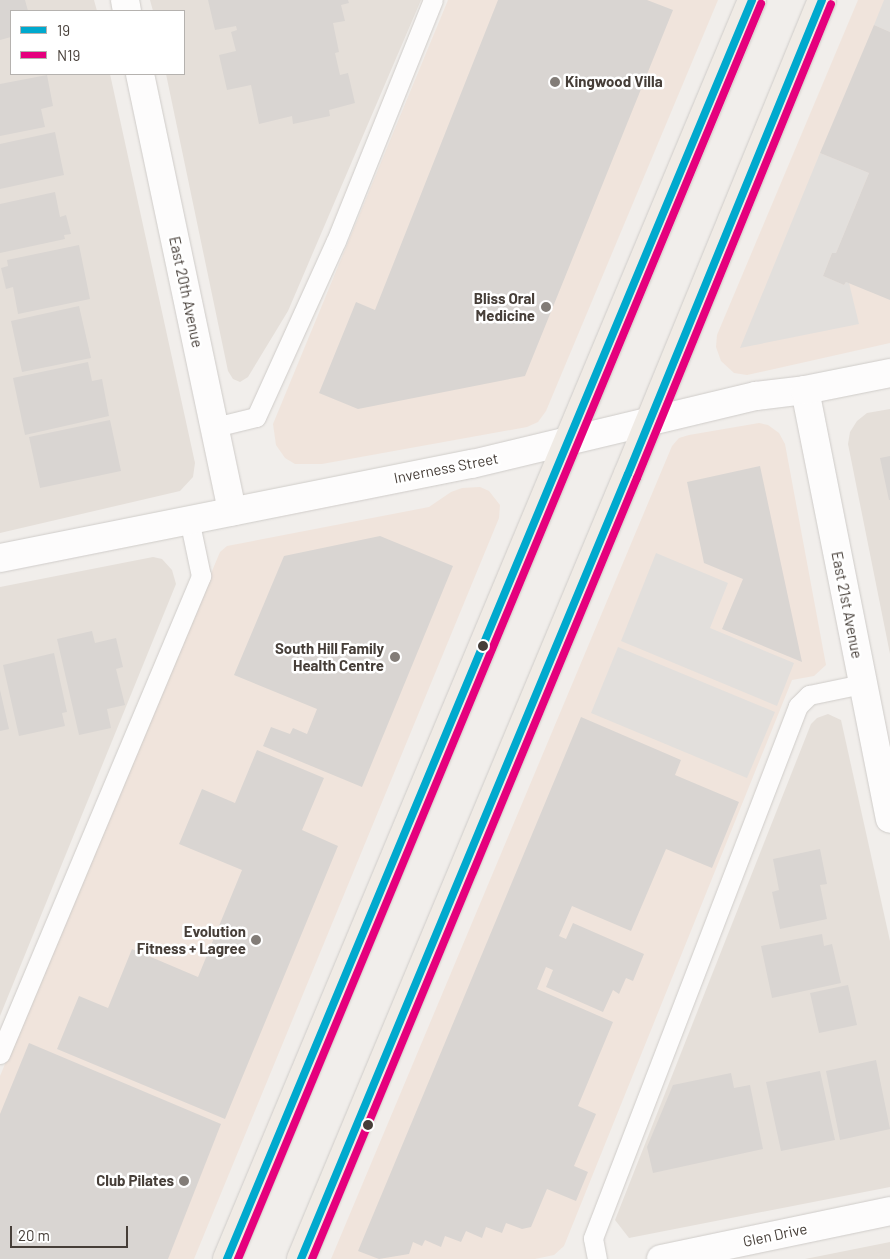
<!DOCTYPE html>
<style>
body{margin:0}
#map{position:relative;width:890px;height:1259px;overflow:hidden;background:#f1eeeb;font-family:Barlow,sans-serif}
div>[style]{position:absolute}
.residential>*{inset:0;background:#e5dfd9}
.commercial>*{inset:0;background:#f0e4dc}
.parking>*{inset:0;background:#e2dfdc}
.building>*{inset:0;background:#d9d5d2}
.roads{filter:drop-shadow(0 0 1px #cfccc9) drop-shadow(0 0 1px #cfccc9)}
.service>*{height:19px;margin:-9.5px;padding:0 9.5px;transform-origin:9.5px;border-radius:9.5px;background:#fdfcfc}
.minor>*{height:28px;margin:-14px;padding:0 14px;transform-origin:14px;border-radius:14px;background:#fdfcfc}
.primary>*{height:28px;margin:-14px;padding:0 14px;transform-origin:14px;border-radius:14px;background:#f0ebe5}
.bus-1>*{height:8px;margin:-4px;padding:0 4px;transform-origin:4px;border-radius:4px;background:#00a9ce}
.bus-2>*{height:8px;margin:-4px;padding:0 4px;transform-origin:4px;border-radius:4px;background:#e5007d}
.dots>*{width:14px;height:14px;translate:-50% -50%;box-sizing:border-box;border:2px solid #fff;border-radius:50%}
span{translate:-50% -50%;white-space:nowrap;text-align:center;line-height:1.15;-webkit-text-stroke:5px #fff;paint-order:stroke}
.poi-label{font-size:15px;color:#463e38;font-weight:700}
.left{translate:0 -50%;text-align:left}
.right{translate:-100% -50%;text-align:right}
.street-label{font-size:15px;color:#463e38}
.legend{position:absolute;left:10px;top:10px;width:175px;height:65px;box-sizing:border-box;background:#fff;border:1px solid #b5b2af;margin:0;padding:6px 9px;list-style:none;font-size:15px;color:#463e38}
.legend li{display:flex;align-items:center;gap:10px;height:25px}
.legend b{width:25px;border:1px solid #b5b2af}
.scale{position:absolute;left:10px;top:1226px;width:118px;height:22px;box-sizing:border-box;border:2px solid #463e38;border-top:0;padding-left:6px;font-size:15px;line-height:18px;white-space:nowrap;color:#463e38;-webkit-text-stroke:4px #fff;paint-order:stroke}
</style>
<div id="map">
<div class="residential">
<div style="clip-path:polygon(0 0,94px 0,97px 11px,11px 11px,11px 74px,110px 74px,195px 463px,193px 477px,180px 491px,0 533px)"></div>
<div style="clip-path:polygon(150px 0,421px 0,288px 311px,248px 377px,240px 382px,233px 379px,228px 371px,166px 74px,184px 74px,184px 11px,153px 11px)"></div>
<div style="clip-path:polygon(890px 409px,890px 654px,848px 444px,850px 432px,857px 421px,867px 413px)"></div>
<div style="clip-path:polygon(153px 557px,162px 559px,172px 570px,176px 584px,0 1016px,0 587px)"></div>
<div style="clip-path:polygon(828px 714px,841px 720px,890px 941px,890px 1187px,629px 1238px,615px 1220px,811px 724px,817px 718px)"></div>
<div style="clip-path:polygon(890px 1242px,890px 1259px,805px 1259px)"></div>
</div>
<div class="commercial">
<div style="clip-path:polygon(448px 0,718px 0,546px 411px,538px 422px,527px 427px,322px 464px,295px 464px,285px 458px,276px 445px,273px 424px)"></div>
<div style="clip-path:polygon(858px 0,890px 0,890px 343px,747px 375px,734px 373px,721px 361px,716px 347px,717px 335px)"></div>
<div style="clip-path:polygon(759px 423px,768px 425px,779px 433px,785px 444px,826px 665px,814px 676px,792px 680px,564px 1246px,554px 1255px,535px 1259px,331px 1259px,672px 446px,679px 438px,689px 435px)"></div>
<div style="clip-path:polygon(480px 487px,489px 491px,500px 505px,499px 518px,194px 1259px,0 1259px,0 1076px,220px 552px,227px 546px,429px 507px,451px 492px,462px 488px)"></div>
</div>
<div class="parking">
<div style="clip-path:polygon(884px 0,890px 0,890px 32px,874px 25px)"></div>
<div style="clip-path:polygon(820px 153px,869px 173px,836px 253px,832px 253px,823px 276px,844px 285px,846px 282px,849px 283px,859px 324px,740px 348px)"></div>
<div style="clip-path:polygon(656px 553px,728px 583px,710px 628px,794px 663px,777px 706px,621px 641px)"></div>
<div style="clip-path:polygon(618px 647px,775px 712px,747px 778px,591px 713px)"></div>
</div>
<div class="building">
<div style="clip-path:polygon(0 0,25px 0,28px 11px,11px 11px,11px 37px,0 40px)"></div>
<div style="clip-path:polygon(208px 0,348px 0,349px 3px,341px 5px,345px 21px,333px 23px,339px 52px,335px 53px,340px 75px,348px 73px,355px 103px,329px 110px,330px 116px,293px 124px,292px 116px,259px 124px,251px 85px,227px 90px,219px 55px,236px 51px,231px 32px,237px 30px,236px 26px,215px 30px)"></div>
<div style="clip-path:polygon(498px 0,647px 0,673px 10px,525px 376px,358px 409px,319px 393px,356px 302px,375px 310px)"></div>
<div style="clip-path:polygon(874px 25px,890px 32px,890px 300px,846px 282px,844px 285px,823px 276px,832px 253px,836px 253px,869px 173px,820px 153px)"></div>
<div style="clip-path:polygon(47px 75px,53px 106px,41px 109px,45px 127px,0 136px,0 84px)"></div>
<div style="clip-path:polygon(55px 132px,64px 175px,0 189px,0 144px)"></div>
<div style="clip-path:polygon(55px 192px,60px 217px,66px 215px,71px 234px,64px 235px,65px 239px,0 253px,0 204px)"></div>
<div style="clip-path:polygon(79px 245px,90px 299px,18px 314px,13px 287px,6px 289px,1px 268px,8px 266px,7px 260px)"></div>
<div style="clip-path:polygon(79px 306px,91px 358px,22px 372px,11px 321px)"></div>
<div style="clip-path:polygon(88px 362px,92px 381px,102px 379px,109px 416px,25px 435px,13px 378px)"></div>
<div style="clip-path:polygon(110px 420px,121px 471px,40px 488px,29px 437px)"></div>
<div style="clip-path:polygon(890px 456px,890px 500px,889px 500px,880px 458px)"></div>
<div style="clip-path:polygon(760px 466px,802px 662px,722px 629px,743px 579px,704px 563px,687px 482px)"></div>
<div style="clip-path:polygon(380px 536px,453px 566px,362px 787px,263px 746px,271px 727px,290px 734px,293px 728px,307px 734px,317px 709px,234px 675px,284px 556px)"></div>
<div style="clip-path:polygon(92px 631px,95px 643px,116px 638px,123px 667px,116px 669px,125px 705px,107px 709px,111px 728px,79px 735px,57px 639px)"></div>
<div style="clip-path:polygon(54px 653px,67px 712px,62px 713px,65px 726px,19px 736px,3px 665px)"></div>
<div style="clip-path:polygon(0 690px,9px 729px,0 731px)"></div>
<div style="clip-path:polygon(581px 717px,681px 760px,675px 775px,739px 802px,712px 868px,666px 849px,631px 931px,572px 906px,559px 936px,566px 939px,573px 923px,644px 954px,633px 981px,626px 978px,619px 994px,613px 990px,603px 1012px,546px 987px,553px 970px,546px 967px,537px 989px,613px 1022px,578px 1106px,596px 1114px,574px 1166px,588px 1172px,576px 1201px,547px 1189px,531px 1227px,522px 1229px,506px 1223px,502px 1233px,486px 1227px,482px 1238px,466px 1231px,461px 1242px,445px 1236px,441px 1247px,425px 1240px,422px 1246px,413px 1242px,409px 1254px,379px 1259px,358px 1251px)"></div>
<div style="clip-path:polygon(257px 750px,324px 778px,302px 830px,338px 846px,225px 1119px,57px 1049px,79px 996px,108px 1008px,132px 949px,198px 977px,242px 870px,179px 844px,202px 789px,235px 803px)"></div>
<div style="clip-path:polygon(820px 849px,827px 884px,820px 885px,827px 919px,780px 929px,772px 892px,779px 890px,773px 859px)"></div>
<div style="clip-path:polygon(822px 934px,824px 946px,832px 944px,841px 983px,772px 998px,761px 946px)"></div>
<div style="clip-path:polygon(848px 985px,857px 1025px,819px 1033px,810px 993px)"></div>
<div style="clip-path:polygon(29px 1043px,221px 1124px,168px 1259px,0 1259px,0 1114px)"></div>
<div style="clip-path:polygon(876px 1060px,890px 1129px,840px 1140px,826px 1071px)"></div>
<div style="clip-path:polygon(820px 1071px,835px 1140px,781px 1151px,766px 1082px)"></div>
<div style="clip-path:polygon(731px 1073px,734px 1088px,750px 1085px,763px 1149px,653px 1173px,647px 1147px,673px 1085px)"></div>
</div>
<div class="roads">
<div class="service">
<div style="left:215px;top:427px;width:42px;rotate:-13.7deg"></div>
<div style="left:256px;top:417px;width:193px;rotate:-65.6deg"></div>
<div style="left:336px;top:241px;width:260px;rotate:-68.1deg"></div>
<div style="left:0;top:1054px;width:519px;rotate:-67.19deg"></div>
<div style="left:201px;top:576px;width:58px;rotate:-101.9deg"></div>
<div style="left:597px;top:1259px;width:21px;rotate:-101deg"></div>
<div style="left:593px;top:1238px;width:570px;rotate:-68.93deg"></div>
<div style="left:798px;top:706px;width:16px;rotate:-45deg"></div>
<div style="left:809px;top:695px;width:54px;rotate:-11.7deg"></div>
</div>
<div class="minor">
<div style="left:125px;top:0;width:11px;rotate:80deg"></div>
<div style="left:140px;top:74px;width:447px;rotate:78.1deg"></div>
<div style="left:805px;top:390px;width:437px;rotate:78.8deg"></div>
<div style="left:0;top:558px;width:481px;rotate:-11.3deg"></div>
<div style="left:472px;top:464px;width:292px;rotate:-13.5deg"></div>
<div style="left:756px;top:396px;width:49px;rotate:-7deg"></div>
<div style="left:805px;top:390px;width:87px;rotate:-11.3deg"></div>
<div style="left:661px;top:1259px;width:234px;rotate:-11.8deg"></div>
</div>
<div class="primary">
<div style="left:227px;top:1259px;width:1364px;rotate:-67.36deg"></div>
<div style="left:301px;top:1259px;width:850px;rotate:-67.39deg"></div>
<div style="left:628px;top:474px;width:512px;rotate:-67.74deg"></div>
</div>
</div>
<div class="bus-1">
<div style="left:227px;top:1259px;width:1364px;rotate:-67.36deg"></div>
<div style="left:301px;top:1259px;width:850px;rotate:-67.39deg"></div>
<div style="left:628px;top:474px;width:512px;rotate:-67.74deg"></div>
</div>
<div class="bus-2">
<div style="left:238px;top:1259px;width:1360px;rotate:-67.38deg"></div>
<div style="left:312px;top:1259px;width:846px;rotate:-67.41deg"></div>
<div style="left:637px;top:478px;width:512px;rotate:-67.74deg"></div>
</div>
<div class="dots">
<div style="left:555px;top:82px;background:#827c77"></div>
<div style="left:546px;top:307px;background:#827c77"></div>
<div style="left:483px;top:646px;background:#463e38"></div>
<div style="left:395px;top:657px;background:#827c77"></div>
<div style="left:256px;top:940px;background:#827c77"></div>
<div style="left:368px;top:1125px;background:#463e38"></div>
<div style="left:184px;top:1181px;background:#827c77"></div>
</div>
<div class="poi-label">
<span class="left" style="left:565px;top:82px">Kingwood Villa</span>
<span class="right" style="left:535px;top:307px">Bliss Oral<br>Medicine</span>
<span class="right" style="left:384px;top:657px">South Hill Family<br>Health Centre</span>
<span class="right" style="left:246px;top:940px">Evolution<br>Fitness + Lagree</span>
<span class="right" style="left:174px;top:1181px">Club Pilates</span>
</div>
<div class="street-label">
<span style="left:186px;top:292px;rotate:78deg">East 20th Avenue</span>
<span style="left:446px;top:468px;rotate:-11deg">Inverness Street</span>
<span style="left:847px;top:605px;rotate:79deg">East 21st Avenue</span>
<span style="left:775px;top:1235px;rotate:-12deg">Glen Drive</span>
</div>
<ul class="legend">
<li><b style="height:6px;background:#00a9ce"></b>19</li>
<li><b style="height:6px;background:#e5007d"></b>N19</li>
</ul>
<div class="scale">20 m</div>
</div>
